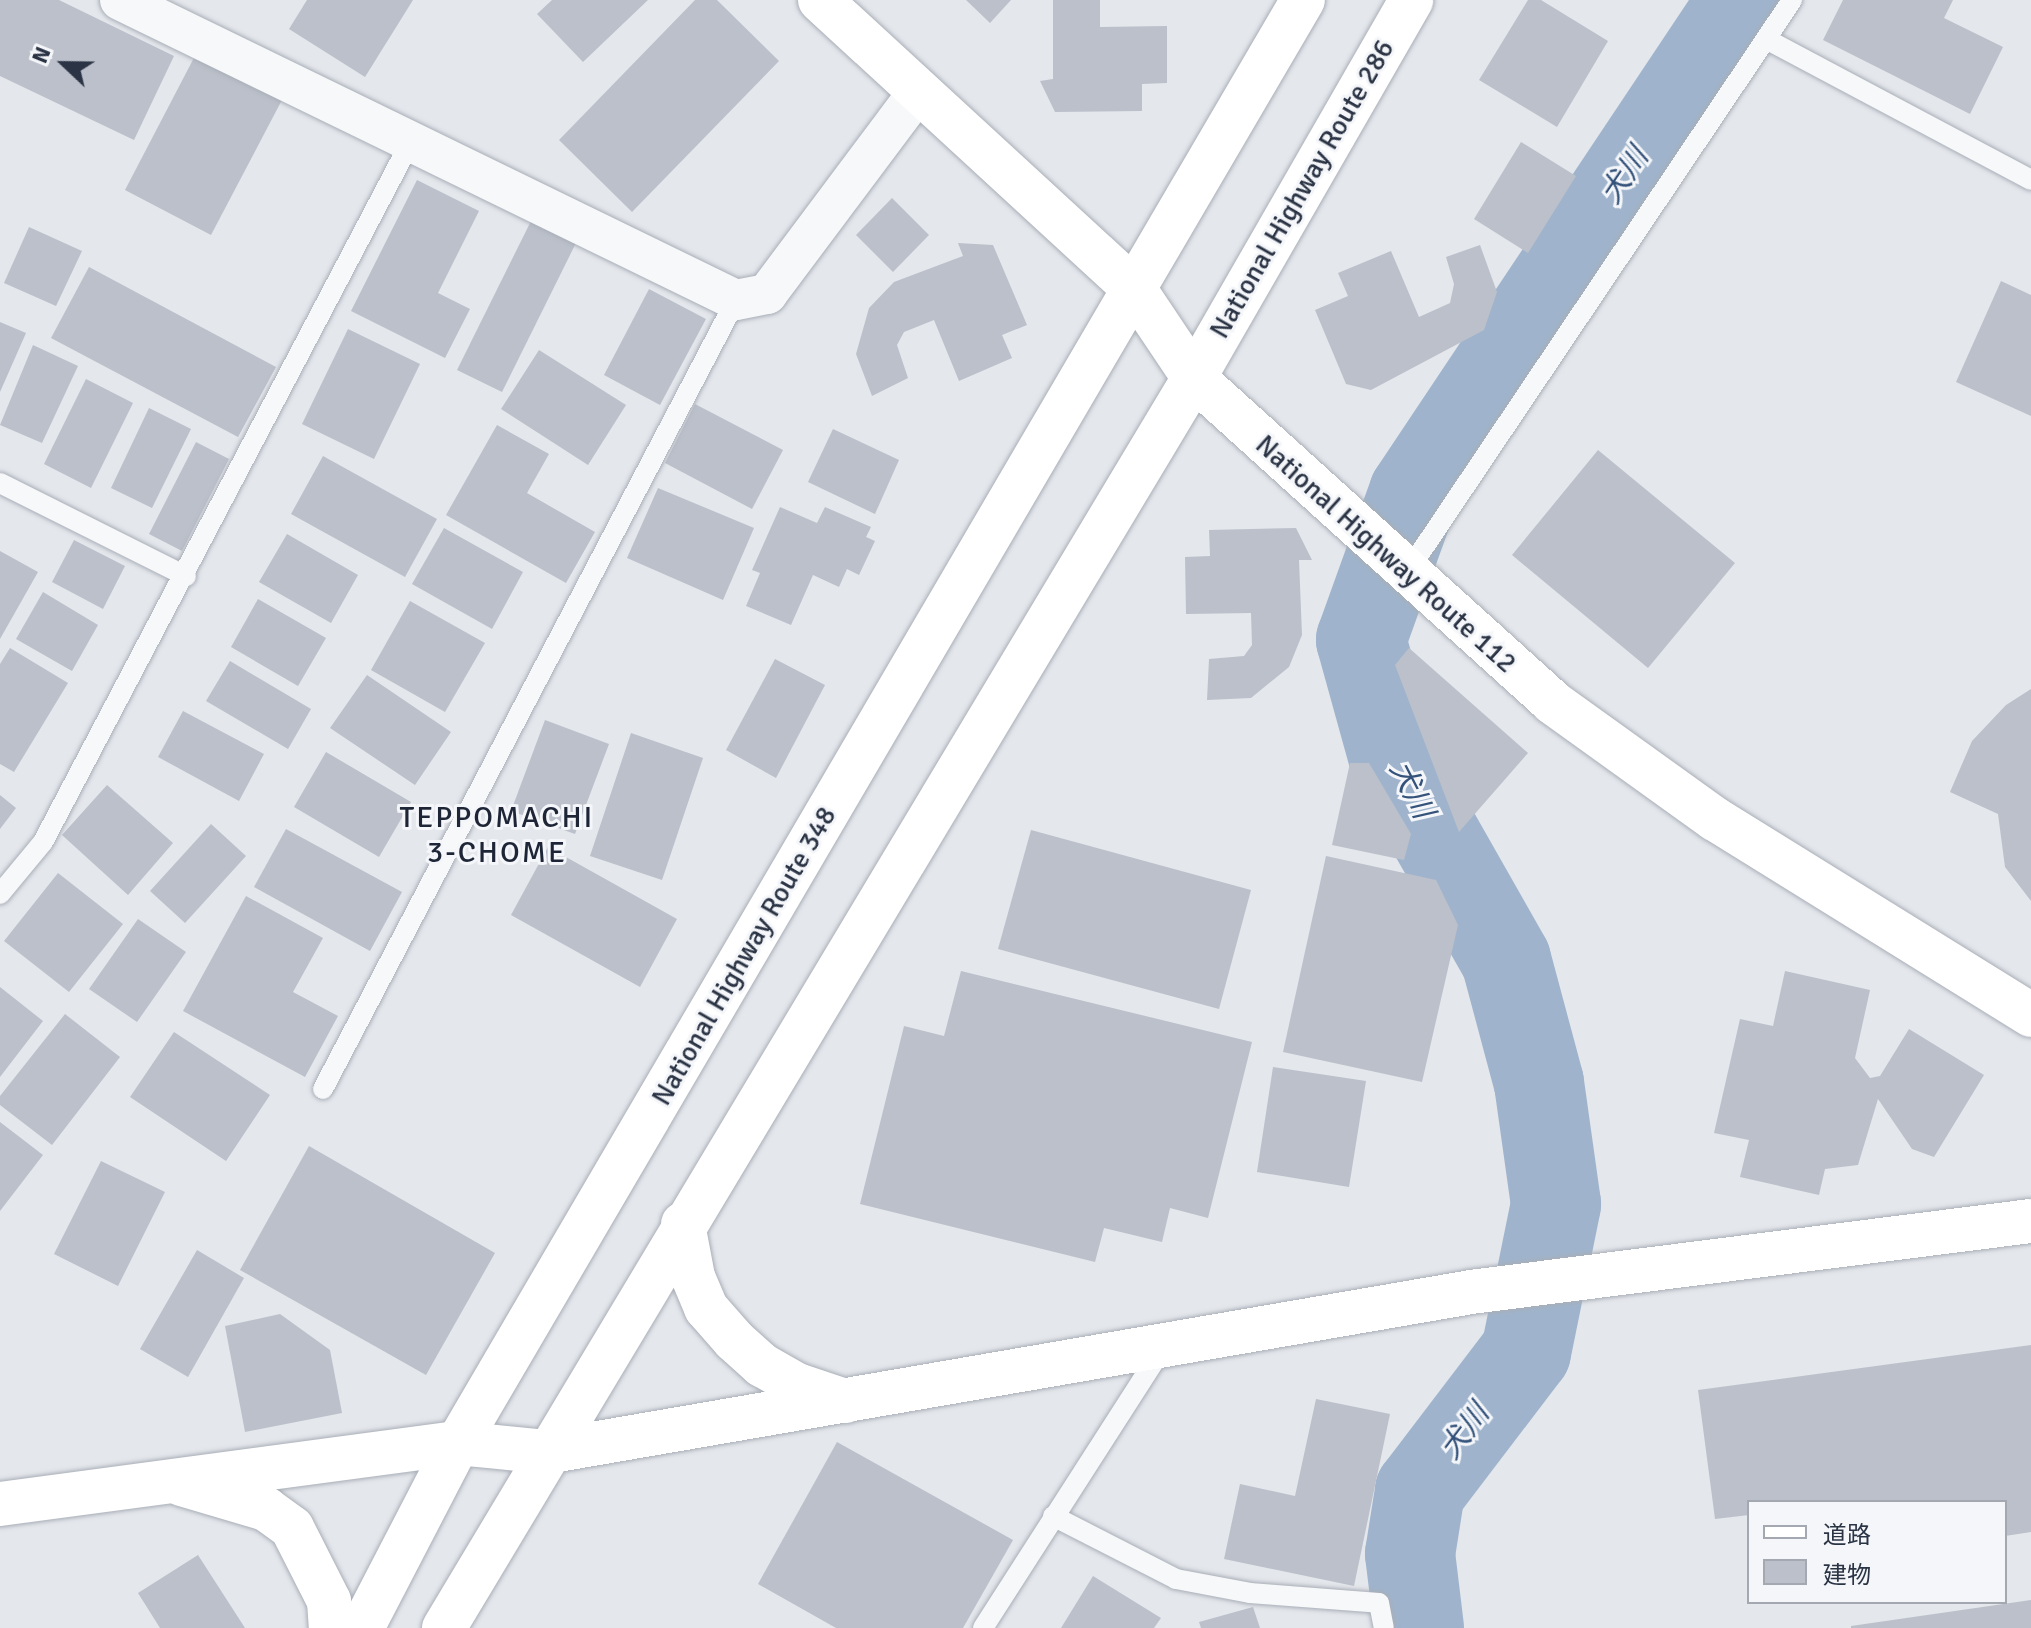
<!DOCTYPE html>
<meta charset="utf-8">
<style>
body{margin:0}
#map{position:relative;width:2031px;height:1628px;overflow:hidden;background:#e4e7ec;font-family:Signika,"Noto Sans JP",sans-serif}
div>[style]{position:absolute}
.river>*{height:90px;margin:-45px;padding:0 45px;transform-origin:45px;border-radius:45px;background:#9fb4cc}
.building>*{inset:0;background:#bbc0ca}
.roads{filter:drop-shadow(0 0 2px #a9aeb7) drop-shadow(0 0 2px #a9aeb7)}
.lane>*{height:20px;margin:-10px;padding:0 10px;transform-origin:10px;border-radius:10px;background:#f7f8fa}
.street>*{height:40px;margin:-20px;padding:0 20px;transform-origin:20px;border-radius:20px;background:#f7f8fa}
.secondary>*{height:44px;margin:-22px;padding:0 22px;transform-origin:22px;border-radius:22px;background:#fff}
.highway>*{height:44px;margin:-22px;padding:0 22px;transform-origin:22px;border-radius:22px;background:#fff}
span{translate:-50% -50%;white-space:nowrap;text-align:center;line-height:1.15;-webkit-text-stroke:6px #f4f6f9;paint-order:stroke}
.street-label{font-size:28px;color:#2b3445}
.water-label{font-size:30px;color:#34527a;font-style:italic}
.neighbourhood-label{font-size:30px;color:#1d2536;letter-spacing:2px}
.legend{position:absolute;left:1747px;top:1500px;width:260px;height:104px;box-sizing:border-box;background:#f4f6f9;border:2px solid #a4a8b1;margin:0;padding:10px 14px;list-style:none;font-size:24px;color:#2b3445}
.legend li{display:flex;align-items:center;gap:16px;height:40px}
.legend b{width:40px;border:2px solid #a4a8b1}
.north{position:absolute;left:24px;top:24px;width:80px;height:80px;-webkit-text-stroke:6px #f4f6f9;paint-order:stroke;rotate:292deg;font-size:22px;font-weight:700;line-height:32px;text-align:center;color:#2b3445}
.north::after{content:'';display:block;margin:auto;width:28px;height:36px;background:#2b3445;clip-path:polygon(50% 0,100% 100%,50% 72%,0 100%)}
</style>
<div id="map">
<div class="river">
<div style="left:1419px;top:1628px;width:75px;rotate:-96.9deg"></div>
<div style="left:1410px;top:1554px;width:64px;rotate:-81deg"></div>
<div style="left:1420px;top:1491px;width:175px;rotate:-52.7deg"></div>
<div style="left:1526px;top:1352px;width:151px;rotate:-78.5deg"></div>
<div style="left:1556px;top:1204px;width:122px;rotate:-98deg"></div>
<div style="left:1539px;top:1083px;width:127px;rotate:-105deg"></div>
<div style="left:1506px;top:960px;width:223px;rotate:-119.6deg"></div>
<div style="left:1396px;top:766px;width:131px;rotate:-105.5deg"></div>
<div style="left:1361px;top:640px;width:156px;rotate:-70.2deg"></div>
<div style="left:1414px;top:493px;width:593px;rotate:-56.28deg"></div>
</div>
<div class="building">
<div style="clip-path:polygon(0 0,59px 0,174px 56px,134px 140px,0 76px)"></div>
<div style="clip-path:polygon(307px 0,413px 0,365px 77px,289px 29px)"></div>
<div style="clip-path:polygon(552px 0,648px 0,583px 62px,537px 14px)"></div>
<div style="clip-path:polygon(695px 0,717px 0,779px 61px,632px 212px,559px 140px)"></div>
<div style="clip-path:polygon(966px 0,1011px 0,990px 23px)"></div>
<div style="clip-path:polygon(1053px 0,1100px 0,1100px 27px,1167px 26px,1167px 83px,1142px 84px,1142px 111px,1055px 112px,1040px 81px,1053px 79px)"></div>
<div style="clip-path:polygon(1528px 0,1541px 0,1608px 41px,1557px 127px,1479px 80px)"></div>
<div style="clip-path:polygon(1843px 0,1953px 0,1944px 18px,2003px 47px,1970px 114px,1823px 40px)"></div>
<div style="clip-path:polygon(197px 52px,283px 98px,211px 235px,125px 190px)"></div>
<div style="clip-path:polygon(1521px 142px,1576px 176px,1528px 253px,1474px 219px)"></div>
<div style="clip-path:polygon(417px 180px,479px 211px,438px 293px,470px 309px,445px 358px,351px 311px)"></div>
<div style="clip-path:polygon(892px 198px,929px 235px,893px 272px,856px 235px)"></div>
<div style="clip-path:polygon(531px 221px,576px 243px,502px 392px,457px 370px)"></div>
<div style="clip-path:polygon(29px 227px,82px 251px,56px 306px,4px 283px)"></div>
<div style="clip-path:polygon(958px 243px,993px 245px,1027px 325px,1002px 335px,1012px 358px,959px 381px,934px 320px,904px 332px,897px 345px,908px 378px,872px 396px,856px 354px,869px 308px,894px 282px,963px 256px)"></div>
<div style="clip-path:polygon(1480px 245px,1497px 292px,1484px 330px,1371px 390px,1346px 384px,1315px 310px,1348px 296px,1338px 273px,1391px 251px,1419px 317px,1450px 303px,1454px 284px,1446px 257px)"></div>
<div style="clip-path:polygon(89px 267px,276px 367px,238px 437px,51px 338px)"></div>
<div style="clip-path:polygon(2001px 281px,2031px 295px,2031px 416px,1956px 382px)"></div>
<div style="clip-path:polygon(649px 289px,706px 319px,660px 405px,604px 375px)"></div>
<div style="clip-path:polygon(0 322px,26px 333px,0 392px)"></div>
<div style="clip-path:polygon(348px 329px,420px 364px,374px 459px,302px 424px)"></div>
<div style="clip-path:polygon(33px 345px,78px 366px,42px 443px,0 425px)"></div>
<div style="clip-path:polygon(539px 350px,626px 405px,588px 465px,501px 409px)"></div>
<div style="clip-path:polygon(86px 379px,133px 403px,91px 488px,44px 464px)"></div>
<div style="clip-path:polygon(695px 404px,783px 450px,752px 509px,665px 463px)"></div>
<div style="clip-path:polygon(149px 408px,191px 429px,152px 508px,111px 488px)"></div>
<div style="clip-path:polygon(497px 425px,549px 454px,527px 493px,595px 532px,566px 583px,446px 515px)"></div>
<div style="clip-path:polygon(833px 429px,899px 460px,875px 514px,808px 482px)"></div>
<div style="clip-path:polygon(196px 442px,229px 459px,182px 551px,149px 534px)"></div>
<div style="clip-path:polygon(1598px 450px,1735px 563px,1648px 668px,1512px 555px)"></div>
<div style="clip-path:polygon(323px 456px,437px 519px,405px 577px,291px 514px)"></div>
<div style="clip-path:polygon(658px 488px,754px 528px,723px 600px,627px 558px)"></div>
<div style="clip-path:polygon(780px 507px,817px 523px,825px 507px,871px 527px,866px 537px,875px 541px,859px 575px,847px 569px,839px 587px,813px 575px,791px 625px,746px 606px,760px 573px,752px 570px)"></div>
<div style="clip-path:polygon(444px 528px,523px 572px,492px 629px,412px 584px)"></div>
<div style="clip-path:polygon(1296px 528px,1312px 560px,1299px 560px,1302px 635px,1289px 667px,1251px 698px,1207px 700px,1209px 659px,1244px 656px,1252px 645px,1251px 613px,1186px 614px,1185px 557px,1210px 556px,1209px 530px)"></div>
<div style="clip-path:polygon(287px 534px,358px 575px,331px 623px,259px 582px)"></div>
<div style="clip-path:polygon(74px 540px,125px 566px,103px 609px,52px 582px)"></div>
<div style="clip-path:polygon(0 551px,38px 572px,0 639px)"></div>
<div style="clip-path:polygon(43px 592px,98px 625px,72px 671px,16px 639px)"></div>
<div style="clip-path:polygon(258px 599px,326px 638px,298px 686px,231px 647px)"></div>
<div style="clip-path:polygon(410px 601px,485px 643px,445px 712px,371px 670px)"></div>
<div style="clip-path:polygon(10px 648px,68px 683px,14px 772px,0 764px,0 664px)"></div>
<div style="clip-path:polygon(1409px 648px,1528px 753px,1459px 832px,1395px 665px)"></div>
<div style="clip-path:polygon(775px 659px,825px 685px,776px 778px,726px 750px)"></div>
<div style="clip-path:polygon(230px 661px,311px 709px,288px 749px,206px 701px)"></div>
<div style="clip-path:polygon(367px 675px,451px 732px,415px 785px,330px 728px)"></div>
<div style="clip-path:polygon(2031px 689px,2031px 901px,2005px 867px,1998px 814px,1950px 792px,1972px 741px,2006px 705px)"></div>
<div style="clip-path:polygon(183px 711px,264px 754px,239px 801px,158px 757px)"></div>
<div style="clip-path:polygon(545px 720px,609px 744px,575px 834px,511px 811px)"></div>
<div style="clip-path:polygon(631px 733px,703px 758px,662px 880px,590px 856px)"></div>
<div style="clip-path:polygon(326px 752px,411px 802px,379px 857px,294px 807px)"></div>
<div style="clip-path:polygon(1350px 763px,1369px 763px,1411px 834px,1404px 860px,1332px 845px)"></div>
<div style="clip-path:polygon(107px 785px,173px 843px,128px 895px,62px 835px)"></div>
<div style="clip-path:polygon(0 795px,16px 808px,0 829px)"></div>
<div style="clip-path:polygon(211px 824px,246px 856px,185px 923px,150px 891px)"></div>
<div style="clip-path:polygon(286px 829px,402px 892px,370px 951px,254px 887px)"></div>
<div style="clip-path:polygon(1031px 830px,1251px 890px,1219px 1009px,998px 949px)"></div>
<div style="clip-path:polygon(548px 847px,677px 919px,640px 987px,511px 915px)"></div>
<div style="clip-path:polygon(1326px 856px,1436px 880px,1458px 925px,1422px 1082px,1283px 1052px)"></div>
<div style="clip-path:polygon(58px 873px,123px 924px,69px 992px,4px 941px)"></div>
<div style="clip-path:polygon(246px 896px,323px 938px,293px 992px,338px 1016px,305px 1077px,183px 1011px)"></div>
<div style="clip-path:polygon(138px 919px,186px 952px,137px 1022px,89px 989px)"></div>
<div style="clip-path:polygon(961px 971px,1252px 1042px,1208px 1218px,1170px 1208px,1162px 1242px,1104px 1228px,1095px 1262px,860px 1204px,904px 1026px,944px 1036px)"></div>
<div style="clip-path:polygon(1785px 971px,1870px 990px,1855px 1058px,1870px 1078px,1880px 1076px,1909px 1029px,1984px 1075px,1934px 1157px,1912px 1149px,1878px 1099px,1858px 1165px,1825px 1169px,1819px 1195px,1740px 1177px,1749px 1140px,1714px 1133px,1740px 1019px,1773px 1026px)"></div>
<div style="clip-path:polygon(0 987px,43px 1021px,0 1077px)"></div>
<div style="clip-path:polygon(65px 1014px,120px 1057px,52px 1145px,0 1105px,0 1096px)"></div>
<div style="clip-path:polygon(174px 1032px,270px 1095px,226px 1161px,130px 1097px)"></div>
<div style="clip-path:polygon(1273px 1067px,1366px 1081px,1349px 1187px,1257px 1172px)"></div>
<div style="clip-path:polygon(0 1122px,43px 1155px,0 1211px)"></div>
<div style="clip-path:polygon(309px 1146px,495px 1253px,426px 1375px,240px 1270px)"></div>
<div style="clip-path:polygon(101px 1161px,165px 1192px,118px 1286px,54px 1254px)"></div>
<div style="clip-path:polygon(197px 1250px,244px 1278px,188px 1377px,140px 1349px)"></div>
<div style="clip-path:polygon(280px 1314px,330px 1350px,342px 1413px,245px 1432px,225px 1326px)"></div>
<div style="clip-path:polygon(2031px 1345px,2031px 1532px,2005px 1536px,2005px 1502px,1749px 1502px,1749px 1515px,1715px 1519px,1698px 1390px)"></div>
<div style="clip-path:polygon(1316px 1399px,1390px 1414px,1354px 1586px,1224px 1559px,1240px 1484px,1295px 1496px)"></div>
<div style="clip-path:polygon(837px 1442px,1013px 1540px,963px 1628px,836px 1628px,758px 1584px)"></div>
<div style="clip-path:polygon(198px 1555px,245px 1628px,160px 1628px,138px 1593px)"></div>
<div style="clip-path:polygon(1093px 1576px,1161px 1618px,1154px 1628px,1061px 1628px)"></div>
<div style="clip-path:polygon(2031px 1600px,2031px 1628px,1851px 1628px,1851px 1626px)"></div>
<div style="clip-path:polygon(1253px 1607px,1260px 1628px,1201px 1628px,1199px 1622px)"></div>
</div>
<div class="roads">
<div class="lane">
<div style="left:1768px;top:40px;width:298px;rotate:28deg"></div>
<div style="left:0;top:483px;width:208px;rotate:26.6deg"></div>
<div style="left:1406px;top:574px;width:692px;rotate:-56.08deg"></div>
<div style="left:0;top:894px;width:67px;rotate:-50.4deg"></div>
<div style="left:43px;top:842px;width:792px;rotate:-62.3deg"></div>
<div style="left:323px;top:1089px;width:891px;rotate:-62.37deg"></div>
<div style="left:1053px;top:1516px;width:138px;rotate:27.1deg"></div>
<div style="left:1176px;top:1579px;width:75px;rotate:10.7deg"></div>
<div style="left:1250px;top:1593px;width:129px;rotate:4.4deg"></div>
<div style="left:1379px;top:1603px;width:25px;rotate:79deg"></div>
<div style="left:983px;top:1628px;width:333px;rotate:-57.3deg"></div>
</div>
<div class="street">
<div style="left:120px;top:0;width:685px;rotate:25.97deg"></div>
<div style="left:736px;top:300px;width:32px;rotate:-11deg"></div>
<div style="left:767px;top:294px;width:252px;rotate:-53.2deg"></div>
</div>
<div class="secondary">
<div style="left:683px;top:1224px;width:54px;rotate:79.3deg"></div>
<div style="left:693px;top:1277px;width:34px;rotate:67deg"></div>
<div style="left:706px;top:1308px;width:43px;rotate:48.8deg"></div>
<div style="left:734px;top:1340px;width:38px;rotate:42deg"></div>
<div style="left:762px;top:1365px;width:40px;rotate:29.7deg"></div>
<div style="left:797px;top:1385px;width:51px;rotate:18.4deg"></div>
<div style="left:181px;top:1484px;width:89px;rotate:16.4deg"></div>
<div style="left:266px;top:1509px;width:32px;rotate:36deg"></div>
<div style="left:292px;top:1528px;width:82px;rotate:63.1deg"></div>
<div style="left:329px;top:1601px;width:27px;rotate:86deg"></div>
<div style="left:0;top:1504px;width:462px;rotate:-7.6deg"></div>
<div style="left:458px;top:1443px;width:88px;rotate:5.8deg"></div>
<div style="left:546px;top:1452px;width:939px;rotate:-9.81deg"></div>
<div style="left:1471px;top:1292px;width:564px;rotate:-7.23deg"></div>
</div>
<div class="highway">
<div style="left:820px;top:0;width:428px;rotate:42.6deg"></div>
<div style="left:1135px;top:290px;width:106px;rotate:56.2deg"></div>
<div style="left:1194px;top:378px;width:483px;rotate:42.1deg"></div>
<div style="left:1552px;top:702px;width:201px;rotate:35.7deg"></div>
<div style="left:1715px;top:819px;width:372px;rotate:31.8deg"></div>
<div style="left:362px;top:1628px;width:208px;rotate:-62.6deg"></div>
<div style="left:458px;top:1443px;width:1672px;rotate:-59.65deg"></div>
<div style="left:444px;top:1628px;width:1458px;rotate:-59.04deg"></div>
<div style="left:1194px;top:378px;width:436px;rotate:-60.1deg"></div>
</div>
</div>
<div class="street-label">
<span style="left:1302px;top:189px;rotate:-60deg">National Highway Route 286</span>
<span style="left:1386px;top:554px;rotate:42deg">National Highway Route 112</span>
<span style="left:744px;top:956px;rotate:-60deg">National Highway Route 348</span>
</div>
<div class="water-label">
<span style="left:1625px;top:176px;rotate:-56deg">犬川</span>
<span style="left:1411px;top:790px;rotate:63deg">犬川</span>
<span style="left:1465px;top:1432px;rotate:-53deg">犬川</span>
</div>
<div class="neighbourhood-label">
<span style="left:497px;top:835px">TEPPOMACHI<br>3-CHOME</span>
</div>
<ul class="legend">
<li><b style="height:10px;background:#fff"></b>道路</li>
<li><b style="height:22px;background:#bbc0ca"></b>建物</li>
</ul>
<div class="north">N</div>
</div>
